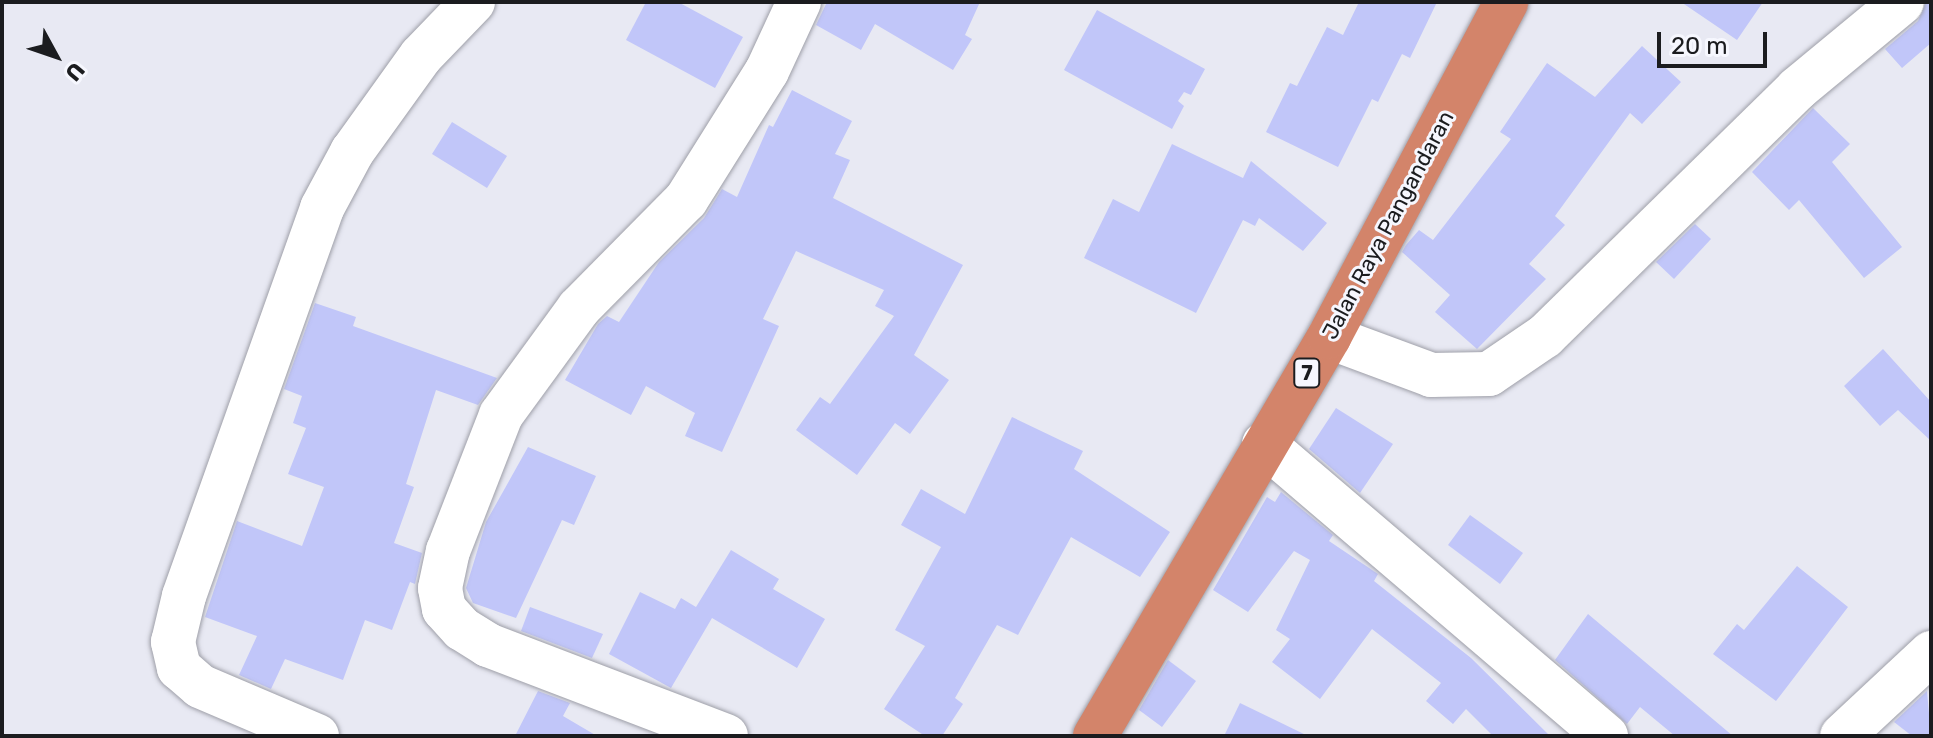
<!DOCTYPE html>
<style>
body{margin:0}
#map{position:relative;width:1933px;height:738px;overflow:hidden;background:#e8e9f3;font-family:Rubik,sans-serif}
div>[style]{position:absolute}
.building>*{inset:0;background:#c1c6f9}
.roads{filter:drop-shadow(0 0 2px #9e9fa8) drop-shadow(0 0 2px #9e9fa8)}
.minor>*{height:44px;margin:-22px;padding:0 22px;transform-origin:22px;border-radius:22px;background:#fff}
.highway>*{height:44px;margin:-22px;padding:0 22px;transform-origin:22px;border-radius:22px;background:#d3846a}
span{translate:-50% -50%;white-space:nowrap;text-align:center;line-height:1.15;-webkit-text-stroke:6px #f6f7fe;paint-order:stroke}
.shield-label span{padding:2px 6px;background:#f6f7fe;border:2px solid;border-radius:6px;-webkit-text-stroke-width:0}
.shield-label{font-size:20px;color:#1b1c1f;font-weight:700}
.street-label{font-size:22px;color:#1b1c1f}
.frame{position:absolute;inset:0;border:4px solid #1b1c1f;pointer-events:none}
.north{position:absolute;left:16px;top:16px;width:80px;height:80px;-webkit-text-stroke:6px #f6f7fe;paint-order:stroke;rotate:130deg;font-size:22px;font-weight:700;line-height:32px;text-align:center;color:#1b1c1f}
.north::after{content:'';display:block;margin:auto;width:28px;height:36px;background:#1b1c1f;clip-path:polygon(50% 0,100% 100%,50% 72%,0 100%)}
.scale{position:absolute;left:1657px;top:32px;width:110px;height:36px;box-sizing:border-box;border:4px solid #1b1c1f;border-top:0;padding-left:10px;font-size:24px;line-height:28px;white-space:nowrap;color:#1b1c1f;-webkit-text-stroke:6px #f6f7fe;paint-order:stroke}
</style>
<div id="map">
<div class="building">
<div style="clip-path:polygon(646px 2px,678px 2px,743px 37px,715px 88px,626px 40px)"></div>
<div style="clip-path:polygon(827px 2px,980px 2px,965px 35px,972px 39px,953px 70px,875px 24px,861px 50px,816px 25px)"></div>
<div style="clip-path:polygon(1359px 2px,1437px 2px,1410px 58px,1402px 54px,1378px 102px,1372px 99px,1338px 167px,1266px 132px,1290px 83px,1297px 86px,1327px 27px,1343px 35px)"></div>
<div style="clip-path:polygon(1681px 2px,1763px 2px,1737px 40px)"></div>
<div style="clip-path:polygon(1926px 2px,1931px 2px,1931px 43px,1902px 68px,1885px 49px,1918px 21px)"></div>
<div style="clip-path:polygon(1097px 10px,1205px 69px,1191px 95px,1184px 92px,1178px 101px,1184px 106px,1172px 129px,1064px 70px)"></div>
<div style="clip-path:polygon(1642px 46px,1681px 82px,1642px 124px,1630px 113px,1555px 216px,1565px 225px,1529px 264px,1546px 279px,1477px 349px,1435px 312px,1450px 295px,1402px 252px,1406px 245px,1419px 230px,1433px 240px,1511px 139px,1500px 132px,1547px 63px,1595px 97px)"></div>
<div style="clip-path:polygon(792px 90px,852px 121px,835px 154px,850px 160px,833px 198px,963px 265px,914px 355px,949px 380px,910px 434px,895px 423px,857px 475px,796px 430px,820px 397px,830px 404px,894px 316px,875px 306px,884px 290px,796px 251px,763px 319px,779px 326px,722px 452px,685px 436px,695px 413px,646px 386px,631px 415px,565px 380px,598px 324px,607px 316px,619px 322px,659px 262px,704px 218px,722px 189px,737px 197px,769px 125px,773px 127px)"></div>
<div style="clip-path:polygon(1813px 108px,1850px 144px,1832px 162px,1902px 247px,1864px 278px,1799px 200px,1789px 210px,1752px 172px)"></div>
<div style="clip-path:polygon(452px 122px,507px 156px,487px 188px,432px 154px)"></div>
<div style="clip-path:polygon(1172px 144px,1243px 178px,1251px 161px,1327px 223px,1303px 251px,1259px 218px,1255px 226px,1243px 220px,1196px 313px,1084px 258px,1113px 199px,1139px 212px)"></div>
<div style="clip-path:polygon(1695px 224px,1711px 239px,1674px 279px,1656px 262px)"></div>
<div style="clip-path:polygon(315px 303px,356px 317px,353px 326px,497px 378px,478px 405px,436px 390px,406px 484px,414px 487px,394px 543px,422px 553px,415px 584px,410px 582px,392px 630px,365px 620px,343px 680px,285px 659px,271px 689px,239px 675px,257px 636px,205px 617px,237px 521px,302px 546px,324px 487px,288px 474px,306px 428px,293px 423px,302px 396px,284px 389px)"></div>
<div style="clip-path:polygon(1883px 349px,1931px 402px,1931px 441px,1898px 410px,1880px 426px,1844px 386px)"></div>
<div style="clip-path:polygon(1336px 408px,1393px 444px,1360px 493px,1309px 449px)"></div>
<div style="clip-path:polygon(1012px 417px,1083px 451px,1074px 469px,1170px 532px,1140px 577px,1071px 537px,1018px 635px,997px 625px,955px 698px,963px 704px,942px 736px,925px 736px,884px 709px,925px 646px,895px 630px,941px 547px,901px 525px,921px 489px,965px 514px)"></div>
<div style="clip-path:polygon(528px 447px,596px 476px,574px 525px,562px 520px,516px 618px,473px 603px,466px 588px,486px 522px)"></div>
<div style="clip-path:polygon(1281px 492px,1333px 535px,1329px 541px,1378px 574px,1374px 581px,1471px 658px,1550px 736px,1493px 736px,1466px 709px,1453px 724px,1426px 701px,1441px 683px,1372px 629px,1320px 699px,1272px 662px,1290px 639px,1276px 630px,1310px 560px,1294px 551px,1248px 612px,1213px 590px,1267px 497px,1275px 502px)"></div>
<div style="clip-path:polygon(1470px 515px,1523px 553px,1500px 584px,1448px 545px)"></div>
<div style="clip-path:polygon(731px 550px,779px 579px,773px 589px,825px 619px,797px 668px,712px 618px,671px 688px,609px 654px,640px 592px,675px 609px,681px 598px,696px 607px)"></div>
<div style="clip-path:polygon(1797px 566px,1848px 607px,1776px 701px,1713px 654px,1737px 624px,1744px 630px)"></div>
<div style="clip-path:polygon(530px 607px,603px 634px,592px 658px,521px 631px)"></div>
<div style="clip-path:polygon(1588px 614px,1733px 736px,1675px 736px,1640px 707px,1627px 724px,1555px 660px)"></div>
<div style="clip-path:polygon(1168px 660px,1196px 681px,1162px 727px,1139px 710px)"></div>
<div style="clip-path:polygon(538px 691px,570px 703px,563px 716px,597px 736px,515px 736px)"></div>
<div style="clip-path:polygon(1927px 691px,1931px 736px,1912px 736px,1894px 722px)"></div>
<div style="clip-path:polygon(1240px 703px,1308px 736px,1224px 736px)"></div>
</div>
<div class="roads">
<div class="minor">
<div style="left:1329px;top:337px;width:109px;rotate:20.4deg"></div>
<div style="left:1431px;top:375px;width:58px;rotate:-1deg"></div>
<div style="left:1489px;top:374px;width:68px;rotate:-34.2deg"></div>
<div style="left:1545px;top:336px;width:353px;rotate:-44.4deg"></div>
<div style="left:1797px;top:89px;width:136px;rotate:-39.6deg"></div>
<div style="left:1264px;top:444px;width:450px;rotate:40.5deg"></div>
<div style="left:317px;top:736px;width:127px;rotate:-156.9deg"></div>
<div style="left:200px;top:686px;width:28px;rotate:-139deg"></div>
<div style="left:179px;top:668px;width:27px;rotate:-103deg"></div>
<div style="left:173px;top:642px;width:47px;rotate:-76.6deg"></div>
<div style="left:184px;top:596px;width:412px;rotate:-70.4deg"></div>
<div style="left:322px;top:208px;width:64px;rotate:-61.8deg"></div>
<div style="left:352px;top:152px;width:118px;rotate:-54.3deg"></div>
<div style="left:421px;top:56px;width:75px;rotate:-46.1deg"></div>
<div style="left:726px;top:736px;width:255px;rotate:-159.1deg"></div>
<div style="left:488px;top:645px;width:31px;rotate:-148deg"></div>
<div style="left:462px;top:629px;width:27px;rotate:-132deg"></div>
<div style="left:444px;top:609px;width:21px;rotate:-101deg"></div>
<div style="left:440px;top:588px;width:38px;rotate:-78deg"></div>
<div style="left:448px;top:551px;width:146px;rotate:-68.7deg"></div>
<div style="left:501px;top:415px;width:132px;rotate:-53.9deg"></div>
<div style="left:579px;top:308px;width:152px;rotate:-45.3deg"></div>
<div style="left:686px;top:200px;width:152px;rotate:-57.9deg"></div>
<div style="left:767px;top:71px;width:76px;rotate:-65.1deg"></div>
<div style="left:1842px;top:736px;width:122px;rotate:-43deg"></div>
</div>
<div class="highway">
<div style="left:1095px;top:736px;width:463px;rotate:-59.6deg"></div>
<div style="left:1329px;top:337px;width:379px;rotate:-62.1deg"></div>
</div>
</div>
<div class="shield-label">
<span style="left:1307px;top:373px">7</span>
</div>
<div class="street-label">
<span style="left:1388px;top:225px;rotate:-62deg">Jalan Raya Pangandaran</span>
</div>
<div class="frame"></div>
<div class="north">U</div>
<div class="scale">20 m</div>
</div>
